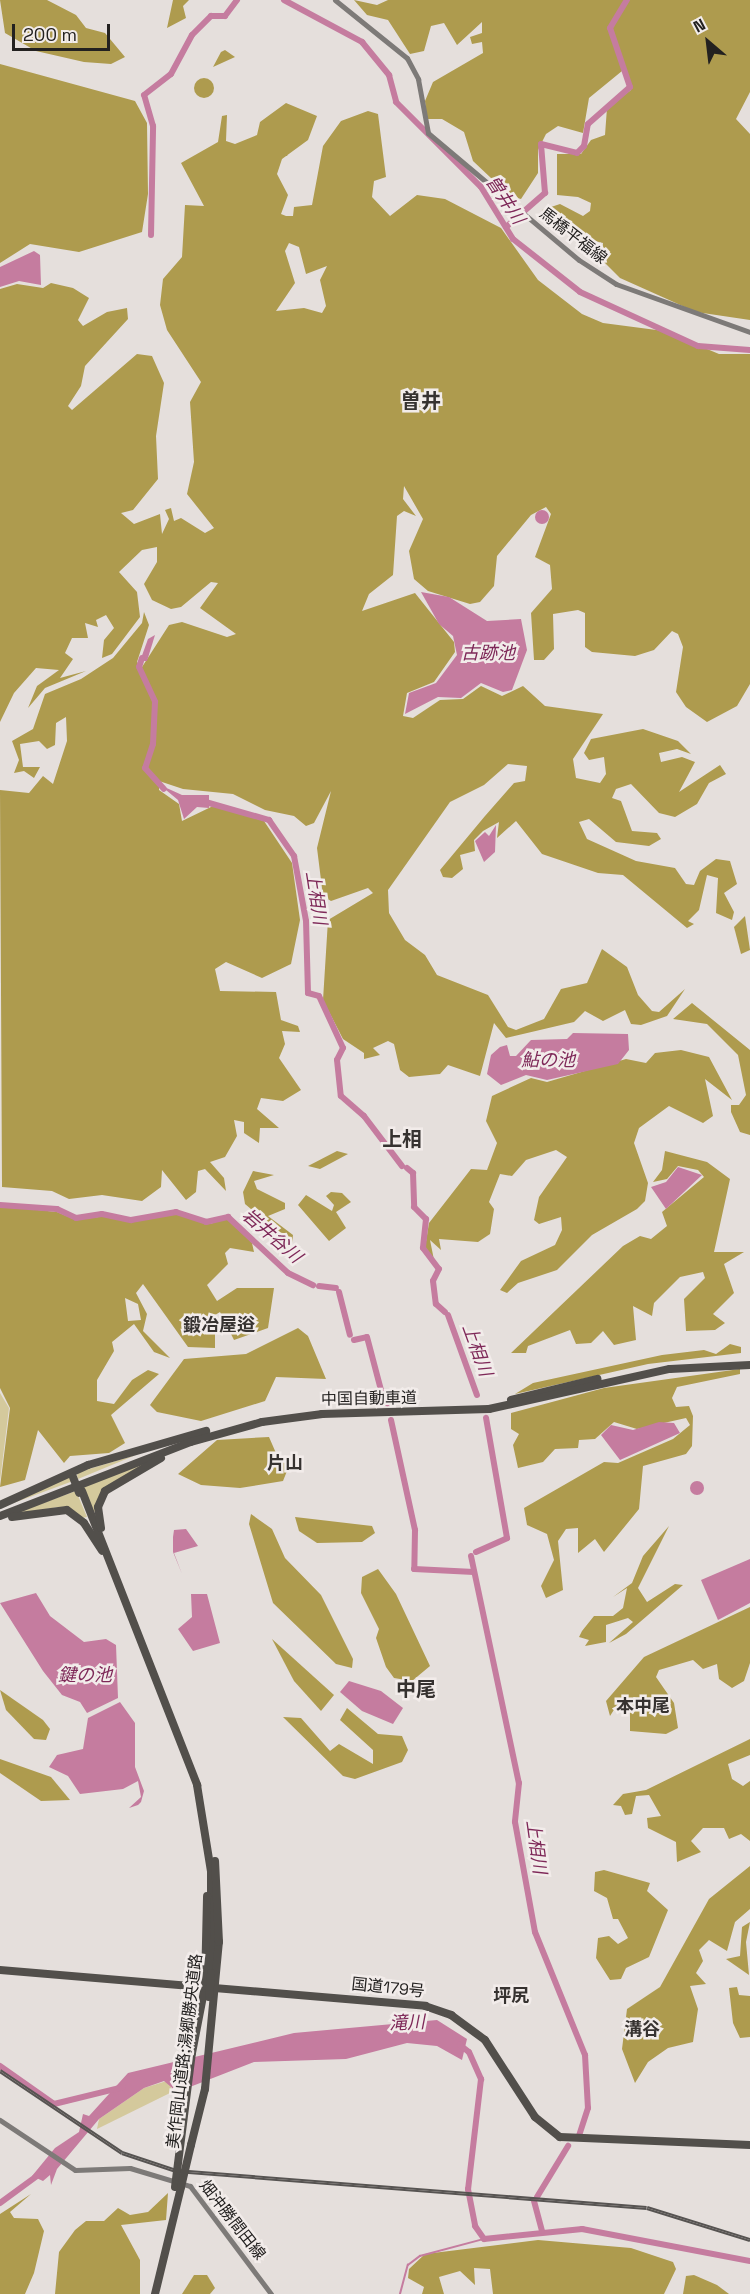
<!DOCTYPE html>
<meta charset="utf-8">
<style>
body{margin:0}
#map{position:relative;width:750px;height:2294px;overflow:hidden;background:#e5dfdc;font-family:"Space Grotesk","Noto Sans JP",sans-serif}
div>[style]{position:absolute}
.green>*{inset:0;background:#d4c99c}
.forest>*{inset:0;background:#ae9b4e}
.round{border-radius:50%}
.water>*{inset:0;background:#c57c9f}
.stream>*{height:1.5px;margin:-0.75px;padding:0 0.75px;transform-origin:0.75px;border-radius:0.75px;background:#c57c9f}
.river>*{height:6px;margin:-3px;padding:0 3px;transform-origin:3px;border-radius:3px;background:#c57c9f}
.secondary>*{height:5px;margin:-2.5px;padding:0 2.5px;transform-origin:2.5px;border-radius:2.5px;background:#7d7a78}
.highway>*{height:8px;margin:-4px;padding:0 4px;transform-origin:4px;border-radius:4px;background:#524f4b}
.rail>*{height:4px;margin-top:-2px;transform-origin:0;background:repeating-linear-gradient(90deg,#f2ecea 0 4.5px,#575452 0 9px);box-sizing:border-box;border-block:2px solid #575452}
.highway-bridge>*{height:8px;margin:-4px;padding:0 4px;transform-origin:4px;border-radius:4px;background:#524f4b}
span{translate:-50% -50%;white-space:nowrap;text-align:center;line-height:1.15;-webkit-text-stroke:5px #f2ecea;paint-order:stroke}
.street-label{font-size:16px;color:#232120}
.water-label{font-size:18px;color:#7e2858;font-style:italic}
.neighbourhood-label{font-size:18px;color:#363230;font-weight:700}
.quarter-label{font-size:20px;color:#363230;font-weight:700}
.north{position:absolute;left:678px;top:12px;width:60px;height:60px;-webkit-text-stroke:4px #f2ecea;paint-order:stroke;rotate:332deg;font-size:16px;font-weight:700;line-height:24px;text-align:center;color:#232120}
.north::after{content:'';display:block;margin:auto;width:21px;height:27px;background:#232120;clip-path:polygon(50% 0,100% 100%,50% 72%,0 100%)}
.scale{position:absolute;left:12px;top:24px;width:98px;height:27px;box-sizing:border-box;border:3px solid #232120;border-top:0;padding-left:8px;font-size:18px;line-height:21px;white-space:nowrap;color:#232120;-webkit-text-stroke:4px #f2ecea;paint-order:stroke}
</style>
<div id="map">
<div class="green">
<div style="clip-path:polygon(0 1393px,9px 1408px,0 1481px)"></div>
<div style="clip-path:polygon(136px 1455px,78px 1479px,77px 1475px,79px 1472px)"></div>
<div style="clip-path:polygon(156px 1458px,112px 1483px,93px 1514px,82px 1488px)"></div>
<div style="clip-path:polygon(68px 1477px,73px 1481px,0 1508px)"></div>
<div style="clip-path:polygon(76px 1491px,87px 1517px,82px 1518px,58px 1507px,10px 1515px)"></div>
<div style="clip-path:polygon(170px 2080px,172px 2092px,97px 2129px,99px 2119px,144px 2088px)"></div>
</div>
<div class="forest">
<div style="clip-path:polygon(0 0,47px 0,76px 15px,86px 28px,105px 33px,125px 57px,111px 64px,84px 62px,36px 51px,5px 33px)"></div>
<div style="clip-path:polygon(173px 0,189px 0,183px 6px,186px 18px,167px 28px)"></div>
<div style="clip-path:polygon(354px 0,377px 5px,388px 0,750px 0,750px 92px,736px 119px,750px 134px,750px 320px,696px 312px,620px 278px,602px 260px,603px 243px,566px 234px,542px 210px,560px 204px,583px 216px,590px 211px,591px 203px,578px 197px,557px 195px,557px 154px,581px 154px,591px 140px,605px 135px,607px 108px,631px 90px,628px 74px,622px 71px,589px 98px,583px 133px,558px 126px,546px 134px,538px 150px,538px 173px,521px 199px,510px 196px,473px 161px,464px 132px,442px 119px,427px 119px,425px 101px,433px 82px,483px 53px,482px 42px,472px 44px,470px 37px,482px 33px,482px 22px,457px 45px,444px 23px,431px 26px,424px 51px,410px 54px,388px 20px,367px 15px)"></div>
<div style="clip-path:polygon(225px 50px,235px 57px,213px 67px,221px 52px)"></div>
<div style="clip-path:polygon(0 64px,135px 101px,147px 123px,148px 194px,142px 232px,79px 252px,30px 244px,0 263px)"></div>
<div class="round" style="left:194px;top:78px;width:20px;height:20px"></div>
<div style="clip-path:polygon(evenodd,286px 103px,317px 116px,308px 140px,282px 159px,277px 174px,288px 195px,281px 214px,286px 216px,293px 216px,294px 207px,312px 205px,323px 146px,341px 121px,368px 111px,378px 114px,386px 177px,374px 181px,372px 197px,390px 216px,417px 195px,445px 199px,501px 228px,538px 280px,582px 314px,603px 323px,664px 331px,719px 354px,750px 354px,750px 684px,737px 706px,707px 722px,686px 707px,676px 692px,683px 647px,678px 634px,672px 631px,654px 650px,635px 656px,592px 652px,585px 647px,585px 613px,578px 610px,553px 614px,554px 649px,544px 660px,534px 660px,531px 613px,552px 589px,550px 565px,535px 557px,551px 514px,546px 507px,531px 515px,497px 556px,494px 586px,480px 602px,470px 604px,428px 591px,414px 579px,409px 551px,423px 519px,404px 486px,403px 499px,416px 516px,404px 511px,397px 516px,393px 575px,369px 594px,362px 611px,415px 593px,454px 642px,455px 652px,434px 682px,407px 693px,403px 716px,413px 718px,440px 700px,463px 699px,481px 686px,502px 696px,523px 686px,545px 706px,603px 714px,573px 759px,576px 778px,600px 783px,606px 774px,604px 757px,589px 760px,584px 753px,591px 739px,643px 729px,678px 741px,691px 754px,677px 749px,659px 753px,661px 762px,682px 757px,695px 762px,679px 792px,720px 765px,726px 774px,709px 783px,697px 804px,675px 817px,659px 813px,631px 784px,616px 789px,612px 798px,621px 801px,632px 831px,657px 833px,661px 839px,649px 846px,616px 842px,589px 819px,579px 822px,587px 839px,636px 861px,675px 868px,686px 884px,694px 885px,700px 871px,716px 859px,730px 861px,737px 884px,724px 893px,734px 912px,732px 920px,716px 913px,718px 878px,707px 875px,699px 910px,688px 921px,694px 924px,687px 928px,623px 875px,598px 873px,542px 854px,516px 821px,497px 838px,499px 822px,483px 831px,474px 840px,475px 851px,460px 855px,463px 869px,452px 878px,443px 877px,440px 870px,485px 816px,514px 783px,525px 781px,527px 766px,508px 764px,484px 785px,450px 802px,388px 890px,389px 913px,405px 940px,425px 955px,437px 975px,488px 995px,508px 1027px,516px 1030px,544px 1019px,561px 989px,587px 983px,602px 949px,627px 967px,638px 995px,652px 1011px,659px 1012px,685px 989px,667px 1016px,641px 1025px,631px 1024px,625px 1010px,603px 1021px,585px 1011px,574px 1022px,506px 1038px,494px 1023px,480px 1076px,448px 1065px,440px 1074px,409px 1077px,400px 1070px,394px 1044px,388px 1041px,373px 1048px,380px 1055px,364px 1059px,364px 1053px,343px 1039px,323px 1000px,328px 920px,373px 893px,368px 888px,331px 901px,323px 896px,317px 848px,331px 791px,314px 823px,306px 826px,294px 816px,265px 810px,233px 794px,183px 789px,159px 781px,159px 790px,179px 804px,182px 821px,213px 806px,264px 821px,292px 863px,300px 920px,291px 964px,262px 978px,226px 962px,215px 969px,220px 991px,276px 992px,281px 1020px,298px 1026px,300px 1032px,282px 1031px,285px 1044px,279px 1058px,301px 1090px,283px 1101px,261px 1098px,257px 1109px,279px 1128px,260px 1128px,259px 1143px,244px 1133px,244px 1122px,234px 1120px,237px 1136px,225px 1157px,210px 1162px,224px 1178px,226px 1191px,205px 1169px,198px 1171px,196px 1192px,186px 1200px,162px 1170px,161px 1187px,142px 1201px,102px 1195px,69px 1199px,52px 1191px,2px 1187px,0 790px,29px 793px,43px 776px,53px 784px,67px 741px,66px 717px,56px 723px,55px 745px,47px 749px,39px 741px,20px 744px,23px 767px,40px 767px,34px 778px,24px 771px,14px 773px,19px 760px,12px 741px,33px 729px,45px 694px,81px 679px,113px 658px,142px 623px,144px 612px,149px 625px,137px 662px,142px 667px,169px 625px,182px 622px,227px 637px,236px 634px,200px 608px,218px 583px,211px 582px,181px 607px,171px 609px,152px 600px,144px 584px,157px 562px,157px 547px,142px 550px,119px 572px,137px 592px,140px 617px,112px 654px,102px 658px,104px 640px,114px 628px,106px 615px,96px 620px,98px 627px,85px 623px,88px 638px,72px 638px,65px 653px,73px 659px,60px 678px,86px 671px,45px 688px,28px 708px,37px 686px,59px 670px,36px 668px,14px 693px,0 722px,0 289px,17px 284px,43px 288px,51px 283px,73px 288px,89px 298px,78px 320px,83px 326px,107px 312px,127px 308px,128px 319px,85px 366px,81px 386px,68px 406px,72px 410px,137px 354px,152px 356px,164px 383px,156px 436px,158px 479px,133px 510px,121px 513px,134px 524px,160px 514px,162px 534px,169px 519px,165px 510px,171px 508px,174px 521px,181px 518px,205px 533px,214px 528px,187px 494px,194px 462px,190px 402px,201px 382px,167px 330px,160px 305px,163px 279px,182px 257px,185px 205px,204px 206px,181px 163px,218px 142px,222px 116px,227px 115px,226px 141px,235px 144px,257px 135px,260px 122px,286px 103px,289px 243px,299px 247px,306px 274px,327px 266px,320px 280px,326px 306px,322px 313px,304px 308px,276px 311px,295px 283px,285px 251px,289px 243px)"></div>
<div style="clip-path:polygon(745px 916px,750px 950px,741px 954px,734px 927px)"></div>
<div style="clip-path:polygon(692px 1003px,750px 1050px,750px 1135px,740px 1132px,731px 1112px,731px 1105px,739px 1105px,746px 1095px,738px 1055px,707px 1024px,673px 1019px)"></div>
<div style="clip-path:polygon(681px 1050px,709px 1057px,732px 1100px,705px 1079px,713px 1116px,703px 1123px,669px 1106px,639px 1128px,634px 1143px,648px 1183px,645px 1201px,637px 1209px,592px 1235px,557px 1270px,518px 1283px,507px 1293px,500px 1290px,521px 1261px,555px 1245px,562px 1230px,561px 1217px,539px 1224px,534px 1220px,539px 1197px,567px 1157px,556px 1150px,526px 1160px,512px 1176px,500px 1174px,489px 1202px,494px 1209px,490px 1234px,478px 1242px,439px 1239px,441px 1250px,430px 1240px,434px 1260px,425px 1248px,429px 1223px,471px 1169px,487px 1170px,497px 1143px,486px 1121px,492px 1096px,531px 1078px,547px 1082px,626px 1059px,646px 1063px,655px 1053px)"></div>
<div style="clip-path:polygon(337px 1151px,348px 1154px,320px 1169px,308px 1166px)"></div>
<div style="clip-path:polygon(665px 1151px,707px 1162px,730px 1179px,714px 1252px,744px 1252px,724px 1264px,734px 1293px,713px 1314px,725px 1323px,715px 1330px,686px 1331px,684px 1299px,705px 1278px,703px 1272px,680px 1277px,654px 1303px,652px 1316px,633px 1306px,636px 1340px,614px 1345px,603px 1331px,591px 1343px,576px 1344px,570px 1330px,528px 1346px,526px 1353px,511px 1353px,623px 1246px,640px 1236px,651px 1239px,667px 1226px,662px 1212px,704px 1177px,698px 1170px,678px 1166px,667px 1179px,653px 1182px,662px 1170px)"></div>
<div style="clip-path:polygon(253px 1171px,274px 1175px,254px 1181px,257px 1189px,285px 1203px,285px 1209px,268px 1216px,293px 1235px,292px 1243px,245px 1204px,243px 1192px)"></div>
<div style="clip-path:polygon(331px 1192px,342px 1193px,351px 1202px,336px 1212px,346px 1228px,329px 1241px,298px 1205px,306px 1195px,332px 1211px,334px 1205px,326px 1196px)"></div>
<div style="clip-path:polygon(evenodd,0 1206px,57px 1212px,76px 1220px,106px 1216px,133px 1222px,175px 1214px,210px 1224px,227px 1218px,252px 1243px,254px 1252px,230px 1248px,225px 1253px,228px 1264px,207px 1285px,217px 1301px,237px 1288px,274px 1288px,268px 1328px,234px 1340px,220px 1312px,215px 1315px,215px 1348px,188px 1347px,143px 1284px,136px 1293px,147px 1314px,143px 1331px,170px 1358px,154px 1352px,134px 1324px,112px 1342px,114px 1351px,97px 1380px,97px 1401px,114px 1404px,132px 1380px,148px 1370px,159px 1374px,111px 1415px,125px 1443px,109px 1453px,70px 1456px,64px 1463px,38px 1430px,25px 1480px,0 1487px,10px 1408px,0 1388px,0 1206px,125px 1298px,138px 1304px,141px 1320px,128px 1321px,125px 1298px)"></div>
<div style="clip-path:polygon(298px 1328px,308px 1336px,326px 1379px,276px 1377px,265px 1401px,201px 1421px,157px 1412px,150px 1405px,184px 1359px,246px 1354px)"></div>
<div style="clip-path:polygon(730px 1344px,741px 1347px,741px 1353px,648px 1364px,515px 1394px,533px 1383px,662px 1355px,704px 1350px,716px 1354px)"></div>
<div style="clip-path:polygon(740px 1369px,740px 1374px,677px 1387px,672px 1398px,676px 1407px,689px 1406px,693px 1416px,692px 1446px,686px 1454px,643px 1466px,639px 1509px,604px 1552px,595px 1539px,578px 1553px,578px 1528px,566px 1529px,558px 1541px,563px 1590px,546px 1598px,541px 1586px,554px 1560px,547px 1534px,527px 1525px,524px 1508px,604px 1462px,618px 1463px,673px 1439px,690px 1425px,686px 1418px,637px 1429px,614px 1422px,595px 1439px,579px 1440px,578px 1448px,555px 1449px,543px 1462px,518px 1468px,513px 1445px,519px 1434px,511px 1429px,511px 1413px,604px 1388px)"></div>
<div style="clip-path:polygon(269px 1437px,279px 1460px,291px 1461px,283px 1481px,240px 1488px,201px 1485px,178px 1474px,217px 1440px)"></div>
<div style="clip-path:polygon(251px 1514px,272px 1529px,285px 1558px,321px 1595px,353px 1659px,352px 1668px,336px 1664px,273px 1603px,249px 1524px)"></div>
<div style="clip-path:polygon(295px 1517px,372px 1526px,375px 1533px,362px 1542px,317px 1543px,299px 1531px)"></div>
<div style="clip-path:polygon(669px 1526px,638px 1588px,647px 1602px,675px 1584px,683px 1585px,626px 1634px,609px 1643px,633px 1622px,628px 1618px,606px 1625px,606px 1642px,585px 1646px,589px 1640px,579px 1637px,582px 1631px,594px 1616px,613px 1616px,623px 1608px,627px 1588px,613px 1597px,632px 1583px,643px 1556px)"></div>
<div style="clip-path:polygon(378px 1569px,396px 1594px,430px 1666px,412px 1681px,394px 1678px,386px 1667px,376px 1638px,379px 1629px,361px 1593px,362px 1577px)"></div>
<div style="clip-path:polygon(750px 1607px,750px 1663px,744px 1681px,732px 1688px,719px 1679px,717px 1664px,703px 1669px,693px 1660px,659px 1670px,656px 1677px,674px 1703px,678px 1728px,666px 1734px,630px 1731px,630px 1709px,617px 1705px,610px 1716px,606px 1701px,644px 1657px)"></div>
<div style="clip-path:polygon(272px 1639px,334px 1695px,321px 1711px,294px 1681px)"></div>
<div style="clip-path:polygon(0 1690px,43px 1720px,50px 1729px,46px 1740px,34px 1739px,6px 1710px)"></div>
<div style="clip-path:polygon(347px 1708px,378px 1734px,402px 1736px,408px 1750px,402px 1762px,355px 1779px,343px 1776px,283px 1717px,301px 1718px,330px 1751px,339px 1744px,373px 1764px,373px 1750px,340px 1720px)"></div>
<div style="clip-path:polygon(750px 1739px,750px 1755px,728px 1764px,732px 1779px,743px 1786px,750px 1781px,750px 1841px,741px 1834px,729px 1839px,724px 1828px,703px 1828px,691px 1841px,701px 1852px,677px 1862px,676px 1842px,648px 1828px,647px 1818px,661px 1816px,649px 1795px,636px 1796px,632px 1814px,625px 1815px,621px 1806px,613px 1805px,623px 1794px,646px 1790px)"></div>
<div style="clip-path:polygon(0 1759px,51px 1777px,70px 1800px,41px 1801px,0 1773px)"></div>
<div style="clip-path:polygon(750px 1866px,750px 1909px,735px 1922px,727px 1951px,709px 1940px,699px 1950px,703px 1961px,696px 1973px,706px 1984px,690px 1986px,698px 2009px,693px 2042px,668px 2048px,648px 2062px,635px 2083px,622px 2049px,627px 2009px,660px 1987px,709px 1899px)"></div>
<div style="clip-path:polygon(604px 1870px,650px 1883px,647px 1891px,668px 1910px,649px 1957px,626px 1968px,621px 1979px,610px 1980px,596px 1958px,598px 1938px,609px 1936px,618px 1944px,628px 1938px,618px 1919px,613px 1919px,607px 1898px,594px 1891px,595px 1872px)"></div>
<div style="clip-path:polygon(750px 1922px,746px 1942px,749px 1975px,726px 1959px,740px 1956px,742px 1927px)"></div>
<div style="clip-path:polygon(737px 1987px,739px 1995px,750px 1996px,750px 2037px,740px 2038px,733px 2023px,729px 1988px)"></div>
<div style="clip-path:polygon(168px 2193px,166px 2220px,121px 2225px,140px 2260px,140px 2294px,55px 2294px,59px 2252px,75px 2230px,86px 2221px,104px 2221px,118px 2208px,130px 2215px,148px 2212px)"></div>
<div style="clip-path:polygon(31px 2194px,10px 2212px,14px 2218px,38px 2219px,44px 2231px,34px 2273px,25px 2294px,0 2294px,0 2214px)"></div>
<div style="clip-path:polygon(538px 2240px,631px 2248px,673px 2262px,676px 2269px,664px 2294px,493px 2294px,490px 2269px,474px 2268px,475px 2285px,460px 2271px,439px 2277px,444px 2294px,422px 2294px,424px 2287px,408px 2278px,409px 2269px,425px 2254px)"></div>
<div style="clip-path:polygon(194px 2275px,207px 2275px,215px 2288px,210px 2294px,182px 2294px)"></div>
<div style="clip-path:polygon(694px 2275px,717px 2285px,729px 2294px,683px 2294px,686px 2276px)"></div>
</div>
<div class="water">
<div style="clip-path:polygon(34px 251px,40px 255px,41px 285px,19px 281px,0 287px,0 267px)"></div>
<div class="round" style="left:535px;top:510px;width:14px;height:14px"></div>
<div style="clip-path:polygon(421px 592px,449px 597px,487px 621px,521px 619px,527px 650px,512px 690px,503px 692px,481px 683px,461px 698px,438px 697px,405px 714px,409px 693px,436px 683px,457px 655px,453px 636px,439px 624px)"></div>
<div style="clip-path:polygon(155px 635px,147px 661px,140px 661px,148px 639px)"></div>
<div style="clip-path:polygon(160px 785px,182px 795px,209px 795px,209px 808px,197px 807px,184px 819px,178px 800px)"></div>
<div style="clip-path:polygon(496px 825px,495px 852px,484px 862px,475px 841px,485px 832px,489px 836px)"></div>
<div style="clip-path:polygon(573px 1033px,628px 1034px,629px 1050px,618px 1064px,547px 1080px,526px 1075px,501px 1085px,487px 1074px,491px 1055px,500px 1047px,507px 1045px,510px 1056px,516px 1056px,531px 1040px,567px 1039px)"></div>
<div style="clip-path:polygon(678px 1167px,702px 1175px,666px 1209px,651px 1187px,666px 1182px)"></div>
<div style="clip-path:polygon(659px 1422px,674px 1423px,680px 1433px,620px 1460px,601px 1435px,611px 1425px,633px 1430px)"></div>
<div class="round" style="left:690px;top:1481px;width:14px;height:14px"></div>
<div style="clip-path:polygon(186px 1529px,198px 1546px,174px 1553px,182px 1574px,173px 1552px,173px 1537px,174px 1530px)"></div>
<div style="clip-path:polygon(750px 1559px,750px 1603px,718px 1620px,701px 1580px)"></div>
<div style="clip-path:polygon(36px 1593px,50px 1616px,84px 1642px,106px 1639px,116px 1645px,118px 1698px,87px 1713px,80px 1702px,62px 1695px,43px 1671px,0 1603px)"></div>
<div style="clip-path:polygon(191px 1594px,207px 1594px,220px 1643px,193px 1651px,178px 1629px,192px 1617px)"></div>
<div style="clip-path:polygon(349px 1681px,381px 1691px,403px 1708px,393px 1724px,362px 1711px,340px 1692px)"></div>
<div style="clip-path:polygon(120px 1702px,135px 1723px,135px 1767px,144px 1791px,141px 1802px,138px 1805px,129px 1808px,141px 1797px,138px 1781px,123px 1789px,80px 1794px,68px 1776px,49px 1767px,57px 1755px,83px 1749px,88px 1718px)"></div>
<div style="clip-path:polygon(437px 2020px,467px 2039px,462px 2060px,437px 2046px,407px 2043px,346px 2059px,254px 2062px,177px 2092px,164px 2081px,144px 2088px,99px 2119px,57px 2169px,51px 2185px,50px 2175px,43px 2181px,32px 2176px,55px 2148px,79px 2132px,83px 2114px,89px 2116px,128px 2073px,294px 2033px)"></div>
</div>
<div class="stream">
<div style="left:400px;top:2294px;width:30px;rotate:-75deg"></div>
<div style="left:408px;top:2265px;width:15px;rotate:-37deg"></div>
<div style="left:420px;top:2256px;width:66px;rotate:-14.9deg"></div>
</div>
<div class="river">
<div style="left:284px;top:0;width:89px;rotate:28.3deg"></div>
<div style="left:362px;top:42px;width:43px;rotate:50.7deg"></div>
<div style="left:389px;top:75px;width:28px;rotate:75deg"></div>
<div style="left:396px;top:102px;width:120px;rotate:45deg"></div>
<div style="left:481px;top:187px;width:61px;rotate:58.4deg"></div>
<div style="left:513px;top:239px;width:85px;rotate:38.3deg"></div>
<div style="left:580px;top:292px;width:130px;rotate:24.6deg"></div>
<div style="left:698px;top:346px;width:52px;rotate:4.4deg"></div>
<div style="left:506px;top:227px;width:52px;rotate:-41.1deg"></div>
<div style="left:545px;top:193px;width:49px;rotate:-94.7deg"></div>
<div style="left:541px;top:144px;width:37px;rotate:14deg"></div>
<div style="left:577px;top:153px;width:10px;rotate:-45deg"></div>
<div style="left:584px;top:146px;width:22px;rotate:-80deg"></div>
<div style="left:588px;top:124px;width:56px;rotate:-41.4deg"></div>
<div style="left:630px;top:87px;width:62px;rotate:-108.7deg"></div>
<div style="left:610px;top:28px;width:33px;rotate:-59deg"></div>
<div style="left:151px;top:235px;width:109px;rotate:-88.9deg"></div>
<div style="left:153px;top:126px;width:32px;rotate:-106deg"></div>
<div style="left:144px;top:95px;width:34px;rotate:-38deg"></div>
<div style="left:171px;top:74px;width:44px;rotate:-61.7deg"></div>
<div style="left:192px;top:35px;width:27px;rotate:-45deg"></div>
<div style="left:211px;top:16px;width:14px"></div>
<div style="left:225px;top:16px;width:20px;rotate:-53deg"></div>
<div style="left:142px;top:658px;width:9px;rotate:108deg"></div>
<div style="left:139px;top:667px;width:38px;rotate:65deg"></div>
<div style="left:155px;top:702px;width:42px;rotate:92.7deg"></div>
<div style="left:153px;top:744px;width:25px;rotate:108deg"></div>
<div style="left:145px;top:768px;width:28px;rotate:48deg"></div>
<div style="left:202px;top:801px;width:70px;rotate:15.8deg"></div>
<div style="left:269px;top:820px;width:44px;rotate:55.2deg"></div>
<div style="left:294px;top:856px;width:66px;rotate:79.5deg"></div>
<div style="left:306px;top:921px;width:72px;rotate:88.4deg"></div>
<div style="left:308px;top:993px;width:11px;rotate:15deg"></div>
<div style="left:319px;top:996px;width:57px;rotate:65.2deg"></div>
<div style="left:343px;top:1048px;width:13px;rotate:117deg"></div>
<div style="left:337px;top:1060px;width:36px;rotate:84deg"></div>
<div style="left:341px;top:1096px;width:30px;rotate:41deg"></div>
<div style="left:364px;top:1116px;width:63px;rotate:52.8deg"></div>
<div style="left:407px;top:1168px;width:8px;rotate:40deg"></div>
<div style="left:413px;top:1173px;width:34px;rotate:88deg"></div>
<div style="left:414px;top:1207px;width:17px;rotate:45deg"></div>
<div style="left:426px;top:1219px;width:29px;rotate:96deg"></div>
<div style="left:423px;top:1248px;width:26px;rotate:53deg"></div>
<div style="left:439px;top:1269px;width:13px;rotate:117deg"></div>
<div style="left:433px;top:1281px;width:23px;rotate:83deg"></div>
<div style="left:436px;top:1304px;width:12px;rotate:42deg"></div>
<div style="left:0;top:1205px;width:57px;rotate:4deg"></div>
<div style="left:57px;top:1209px;width:21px;rotate:25deg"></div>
<div style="left:76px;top:1218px;width:26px;rotate:-9deg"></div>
<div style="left:102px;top:1214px;width:30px;rotate:12deg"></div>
<div style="left:131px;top:1220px;width:46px;rotate:-10.1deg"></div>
<div style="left:176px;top:1212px;width:32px;rotate:18deg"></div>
<div style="left:206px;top:1222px;width:23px;rotate:-13deg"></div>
<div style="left:228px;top:1217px;width:82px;rotate:43deg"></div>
<div style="left:288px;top:1273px;width:28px;rotate:26deg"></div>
<div style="left:319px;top:1286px;width:17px;rotate:7deg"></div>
<div style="left:339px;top:1292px;width:44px;rotate:75.7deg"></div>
<div style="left:448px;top:1315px;width:85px;rotate:70.1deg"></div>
<div style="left:354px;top:1340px;width:13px;rotate:-13deg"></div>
<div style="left:367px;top:1337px;width:55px;rotate:75.2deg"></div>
<div style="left:384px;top:1397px;width:7px;rotate:63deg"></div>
<div style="left:391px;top:1420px;width:113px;rotate:77.7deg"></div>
<div style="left:415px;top:1530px;width:39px;rotate:91deg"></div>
<div style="left:414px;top:1569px;width:60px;rotate:2.9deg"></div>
<div style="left:476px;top:1552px;width:34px;rotate:-24deg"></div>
<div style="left:507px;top:1538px;width:122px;rotate:-99.9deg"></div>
<div style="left:471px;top:1556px;width:232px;rotate:78.1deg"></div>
<div style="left:519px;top:1783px;width:39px;rotate:96deg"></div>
<div style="left:515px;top:1822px;width:112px;rotate:79.7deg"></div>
<div style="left:535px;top:1932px;width:133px;rotate:67.9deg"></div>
<div style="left:585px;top:2055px;width:53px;rotate:86.8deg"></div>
<div style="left:588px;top:2108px;width:28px;rotate:108deg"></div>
<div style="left:460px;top:2045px;width:11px;rotate:38deg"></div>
<div style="left:469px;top:2052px;width:30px;rotate:66deg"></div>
<div style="left:481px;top:2079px;width:111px;rotate:96.7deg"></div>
<div style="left:468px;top:2189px;width:38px;rotate:79deg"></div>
<div style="left:475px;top:2226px;width:16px;rotate:55deg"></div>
<div style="left:484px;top:2239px;width:99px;rotate:-5.8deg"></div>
<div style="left:582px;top:2229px;width:171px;rotate:10.8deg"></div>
<div style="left:0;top:2066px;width:66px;rotate:35.1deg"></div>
<div style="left:54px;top:2104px;width:71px;rotate:-13.8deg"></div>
<div style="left:537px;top:2197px;width:60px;rotate:-58.7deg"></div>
<div style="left:534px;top:2201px;width:31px;rotate:75deg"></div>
<div style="left:0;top:2203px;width:51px;rotate:-36.2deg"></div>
</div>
<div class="secondary">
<div style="left:335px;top:0;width:92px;rotate:38.9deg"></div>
<div style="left:407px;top:58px;width:24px;rotate:62deg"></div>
<div style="left:418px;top:79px;width:55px;rotate:79.5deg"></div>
<div style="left:428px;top:133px;width:197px;rotate:40.1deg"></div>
<div style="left:579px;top:260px;width:44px;rotate:33deg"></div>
<div style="left:616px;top:284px;width:142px;rotate:19.7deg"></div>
<div style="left:0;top:2120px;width:90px;rotate:33.7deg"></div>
<div style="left:75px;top:2170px;width:55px;rotate:-2.1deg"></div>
<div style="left:130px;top:2168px;width:63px;rotate:16.7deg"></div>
<div style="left:190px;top:2186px;width:135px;rotate:53.1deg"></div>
</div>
<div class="highway">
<div style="left:511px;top:1400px;width:89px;rotate:-13.7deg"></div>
<div style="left:82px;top:1491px;width:316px;rotate:68.6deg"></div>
<div style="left:197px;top:1785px;width:87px;rotate:80.8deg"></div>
<div style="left:211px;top:1871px;width:102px;rotate:90deg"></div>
<div style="left:0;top:1505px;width:97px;rotate:-24.4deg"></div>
<div style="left:88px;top:1465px;width:123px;rotate:-16.1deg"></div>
<div style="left:0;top:1516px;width:205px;rotate:-21.2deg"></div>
<div style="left:191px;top:1442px;width:74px;rotate:-15.7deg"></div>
<div style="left:262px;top:1422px;width:61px;rotate:-7.6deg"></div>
<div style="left:322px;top:1414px;width:167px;rotate:-1.7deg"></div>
<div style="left:489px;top:1409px;width:185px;rotate:-12.5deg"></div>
<div style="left:670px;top:1369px;width:80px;rotate:-2.9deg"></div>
<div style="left:12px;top:1517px;width:55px;rotate:-7.3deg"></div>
<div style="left:67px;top:1510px;width:21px;rotate:37deg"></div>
<div style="left:84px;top:1523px;width:33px;rotate:57deg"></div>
<div style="left:101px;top:1528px;width:21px;rotate:-98deg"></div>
<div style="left:98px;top:1507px;width:17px;rotate:-66deg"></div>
<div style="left:105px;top:1491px;width:65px;rotate:-30.5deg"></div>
<div style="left:0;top:1970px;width:427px;rotate:4.8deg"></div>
<div style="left:425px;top:2006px;width:28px;rotate:19deg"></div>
<div style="left:451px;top:2015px;width:42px;rotate:36.3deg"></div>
<div style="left:485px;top:2040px;width:92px;rotate:57deg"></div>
<div style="left:535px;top:2117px;width:32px;rotate:39deg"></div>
<div style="left:560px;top:2137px;width:190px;rotate:2.4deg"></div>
<div style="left:192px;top:2053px;width:68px;rotate:-79deg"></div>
<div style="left:205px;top:1986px;width:90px;rotate:-88.7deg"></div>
<div style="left:191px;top:2145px;width:58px;rotate:-76deg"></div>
<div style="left:205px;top:2089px;width:148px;rotate:-84.6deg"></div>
<div style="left:219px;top:1942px;width:81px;rotate:-92.8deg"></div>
<div style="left:155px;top:2294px;width:110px;rotate:-76.3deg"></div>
</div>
<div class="rail">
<div style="left:0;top:2071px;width:147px;rotate:33.9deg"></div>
<div style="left:122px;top:2153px;width:57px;rotate:18.4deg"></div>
<div style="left:176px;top:2171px;width:472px;rotate:4.5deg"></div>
<div style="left:647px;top:2208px;width:108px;rotate:17.3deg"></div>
</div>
<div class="highway-bridge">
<div style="left:73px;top:1477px;width:17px;rotate:69deg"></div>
<div style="left:209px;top:1997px;width:24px;rotate:-85deg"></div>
<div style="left:175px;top:2187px;width:135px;rotate:-82.8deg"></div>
<div style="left:181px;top:2187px;width:43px;rotate:-76.6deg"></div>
</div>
<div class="street-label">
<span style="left:573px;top:236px;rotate:38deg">馬橋平福線</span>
<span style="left:369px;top:1399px;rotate:-1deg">中国自動車道</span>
<span style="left:388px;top:1988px;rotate:6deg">国道179号</span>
<span style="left:185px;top:2051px;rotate:-83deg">美作岡山道路;湯郷勝央道路</span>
<span style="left:232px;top:2220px;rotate:52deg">畑沖勝間田線</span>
</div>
<div class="water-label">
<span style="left:505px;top:200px;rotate:56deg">曽井川</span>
<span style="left:488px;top:653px">古跡池</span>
<span style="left:316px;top:898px;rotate:81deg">上相川</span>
<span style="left:548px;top:1060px">鮎の池</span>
<span style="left:272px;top:1236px;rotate:41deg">岩井谷川</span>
<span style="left:477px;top:1350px;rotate:70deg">上相川</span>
<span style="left:85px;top:1675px">鍵の池</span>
<span style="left:536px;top:1847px;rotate:82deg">上相川</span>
<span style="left:407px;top:2023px;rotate:-3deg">滝川</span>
</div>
<div class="neighbourhood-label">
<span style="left:219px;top:1325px">鍛冶屋逧</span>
<span style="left:285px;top:1463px">片山</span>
<span style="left:643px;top:1706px">本中尾</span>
<span style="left:511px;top:1996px">坪尻</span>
<span style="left:642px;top:2029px">溝谷</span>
</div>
<div class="quarter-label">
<span style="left:421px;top:401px">曽井</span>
<span style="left:402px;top:1139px">上相</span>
<span style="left:416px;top:1689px">中尾</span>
</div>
<div class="north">N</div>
<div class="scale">200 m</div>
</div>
